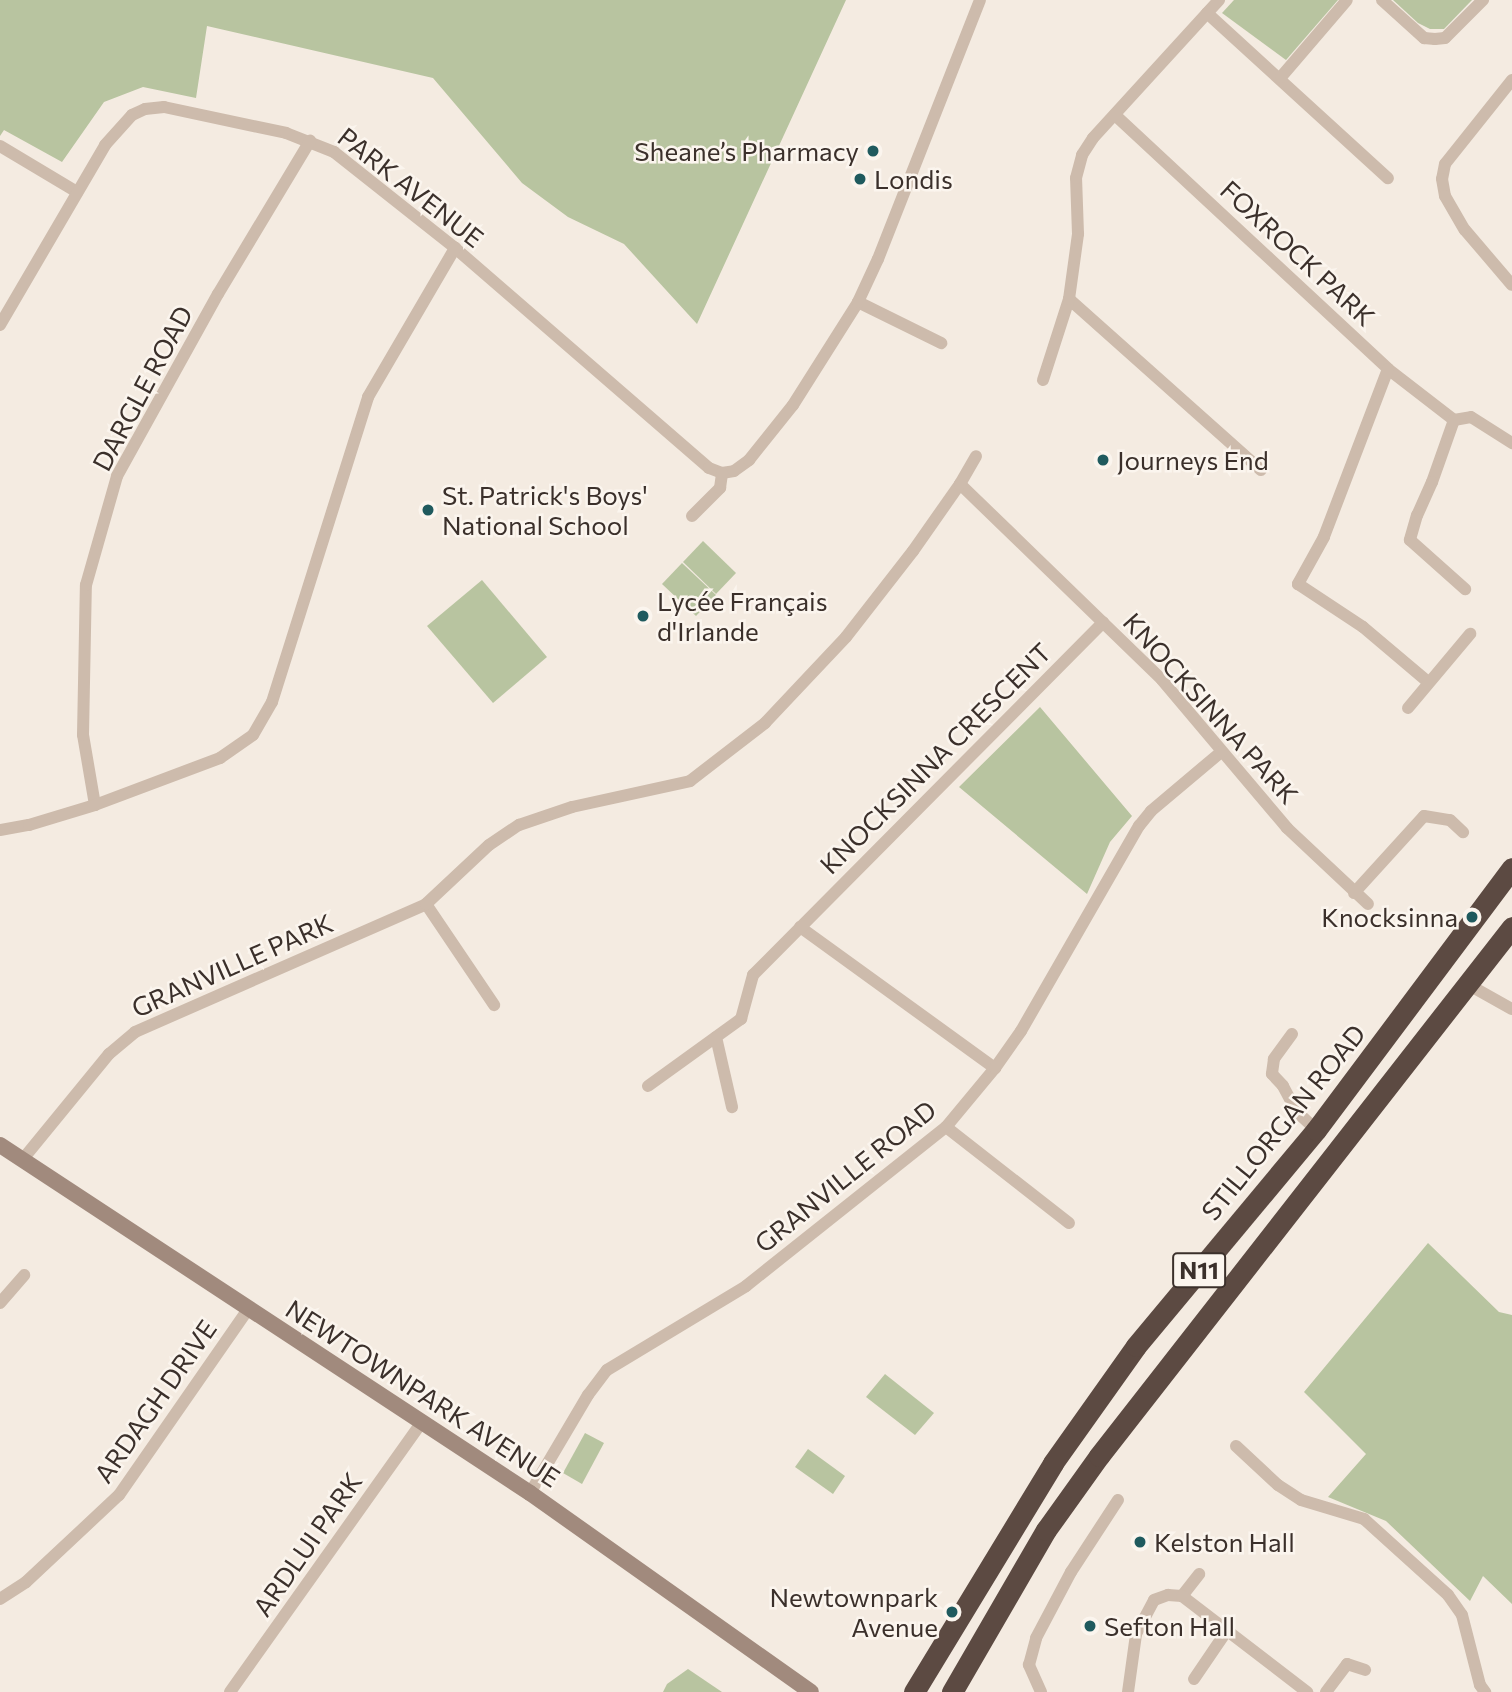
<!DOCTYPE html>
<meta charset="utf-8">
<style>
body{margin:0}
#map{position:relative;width:1512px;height:1692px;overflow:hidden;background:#f4ebe1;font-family:Commissioner,sans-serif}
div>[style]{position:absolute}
.green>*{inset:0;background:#b8c4a0}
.street>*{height:12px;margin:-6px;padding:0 6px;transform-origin:6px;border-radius:6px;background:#cdbbac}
.secondary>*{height:16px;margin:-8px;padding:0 8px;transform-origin:8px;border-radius:8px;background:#a18a7d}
.highway>*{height:21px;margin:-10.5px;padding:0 10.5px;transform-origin:10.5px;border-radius:10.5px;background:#5c4a42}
.dots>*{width:19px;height:19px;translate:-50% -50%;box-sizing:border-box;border:4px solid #fbf5ee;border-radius:50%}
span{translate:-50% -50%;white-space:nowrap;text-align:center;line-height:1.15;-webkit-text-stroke:5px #fbf5ee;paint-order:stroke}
.shield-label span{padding:2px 5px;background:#fbf5ee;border:2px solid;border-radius:5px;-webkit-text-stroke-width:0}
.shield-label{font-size:24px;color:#3b302b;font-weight:700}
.poi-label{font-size:26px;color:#3b302b}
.right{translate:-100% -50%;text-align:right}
.left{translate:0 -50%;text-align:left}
.street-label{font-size:26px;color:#3b302b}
</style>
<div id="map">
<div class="green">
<div style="clip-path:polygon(0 0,846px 0,697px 324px,624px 244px,568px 217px,522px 183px,433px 78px,207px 26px,196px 98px,143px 87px,104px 102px,62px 162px,4px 130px,0 136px)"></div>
<div style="clip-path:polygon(1234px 0,1338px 0,1286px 60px,1222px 13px)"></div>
<div style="clip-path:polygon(1393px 0,1472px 0,1444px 29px,1430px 29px,1418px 23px)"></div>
<div style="clip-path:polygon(703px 541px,736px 573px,716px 594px,683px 562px)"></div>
<div style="clip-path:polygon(682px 563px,716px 595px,696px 616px,662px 584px)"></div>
<div style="clip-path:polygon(482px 580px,547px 657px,493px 703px,427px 626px)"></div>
<div style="clip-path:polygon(1040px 707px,1132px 816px,1110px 842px,1087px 894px,959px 787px)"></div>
<div style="clip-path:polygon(1428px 1243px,1499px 1312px,1512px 1315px,1512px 1604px,1483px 1576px,1470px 1601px,1386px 1521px,1328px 1497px,1366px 1454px,1304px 1392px)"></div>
<div style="clip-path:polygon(885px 1374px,934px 1413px,915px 1435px,866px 1397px)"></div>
<div style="clip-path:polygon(585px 1433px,604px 1443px,582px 1484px,563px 1473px)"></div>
<div style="clip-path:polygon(808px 1449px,845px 1476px,833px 1494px,795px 1467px)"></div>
<div style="clip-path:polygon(688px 1669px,722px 1692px,663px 1692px,667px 1684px)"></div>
</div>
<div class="street">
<div style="left:1382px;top:0;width:57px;rotate:42.1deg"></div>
<div style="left:1424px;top:38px;width:11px;rotate:5deg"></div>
<div style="left:1435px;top:39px;width:10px;rotate:-6deg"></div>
<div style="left:1445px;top:38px;width:54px;rotate:-45deg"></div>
<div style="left:1207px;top:13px;width:245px;rotate:42.4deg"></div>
<div style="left:1281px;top:77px;width:101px;rotate:-49.4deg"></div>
<div style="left:1512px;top:80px;width:107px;rotate:128.6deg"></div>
<div style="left:1445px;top:164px;width:15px;rotate:101deg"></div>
<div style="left:1442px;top:179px;width:17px;rotate:80deg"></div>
<div style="left:1445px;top:196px;width:39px;rotate:60deg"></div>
<div style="left:1465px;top:230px;width:72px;rotate:49.5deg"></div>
<div style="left:1115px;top:115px;width:373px;rotate:42.9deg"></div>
<div style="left:1388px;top:369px;width:83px;rotate:37.7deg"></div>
<div style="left:1454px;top:420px;width:17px;rotate:-10deg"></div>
<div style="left:1471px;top:417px;width:49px;rotate:32.4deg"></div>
<div style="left:0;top:146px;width:90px;rotate:30.9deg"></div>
<div style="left:1069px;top:299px;width:257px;rotate:41.7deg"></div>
<div style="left:858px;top:302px;width:93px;rotate:26.3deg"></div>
<div style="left:0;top:325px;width:208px;rotate:-59.7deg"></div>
<div style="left:105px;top:145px;width:40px;rotate:-48deg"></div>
<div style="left:132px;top:115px;width:14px;rotate:-25deg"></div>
<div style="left:145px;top:109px;width:19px;rotate:-6deg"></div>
<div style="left:164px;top:107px;width:125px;rotate:12deg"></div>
<div style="left:286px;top:133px;width:52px;rotate:21.6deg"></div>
<div style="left:334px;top:152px;width:154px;rotate:38.4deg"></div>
<div style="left:455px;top:248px;width:336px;rotate:40.9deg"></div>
<div style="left:709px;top:468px;width:14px;rotate:21deg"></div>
<div style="left:722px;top:473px;width:12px;rotate:-9deg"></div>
<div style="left:734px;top:471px;width:19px;rotate:-36deg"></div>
<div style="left:749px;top:460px;width:70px;rotate:-51.3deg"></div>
<div style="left:793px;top:405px;width:122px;rotate:-57.7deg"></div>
<div style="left:858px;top:302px;width:47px;rotate:-65.1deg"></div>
<div style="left:878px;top:259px;width:278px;rotate:-68.5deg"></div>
<div style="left:1388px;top:369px;width:180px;rotate:110.9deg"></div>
<div style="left:1324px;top:537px;width:54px;rotate:119deg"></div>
<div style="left:1298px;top:584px;width:78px;rotate:33.5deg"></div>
<div style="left:1363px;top:627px;width:85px;rotate:40.2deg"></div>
<div style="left:1043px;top:380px;width:85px;rotate:-72.2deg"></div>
<div style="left:1069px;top:299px;width:66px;rotate:-82.1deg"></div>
<div style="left:1078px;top:234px;width:56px;rotate:-92deg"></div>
<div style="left:1076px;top:178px;width:24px;rotate:-75deg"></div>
<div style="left:1082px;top:155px;width:20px;rotate:-57deg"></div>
<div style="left:1093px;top:138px;width:187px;rotate:-47.6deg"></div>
<div style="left:1454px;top:420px;width:66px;rotate:109.5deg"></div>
<div style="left:1432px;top:482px;width:36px;rotate:114deg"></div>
<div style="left:1417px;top:515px;width:26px;rotate:106deg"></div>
<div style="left:1410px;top:540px;width:74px;rotate:41.7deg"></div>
<div style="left:960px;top:484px;width:281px;rotate:44.1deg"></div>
<div style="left:1162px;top:680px;width:194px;rotate:49.8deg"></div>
<div style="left:1287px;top:828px;width:111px;rotate:43.2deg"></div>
<div style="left:692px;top:516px;width:40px;rotate:-45deg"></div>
<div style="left:720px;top:488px;width:15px;rotate:-82deg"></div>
<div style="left:1408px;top:708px;width:97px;rotate:-50deg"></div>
<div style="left:95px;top:805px;width:71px;rotate:-99.7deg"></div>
<div style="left:83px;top:735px;width:150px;rotate:-88.9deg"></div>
<div style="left:86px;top:585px;width:113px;rotate:-74.1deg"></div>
<div style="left:117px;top:476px;width:208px;rotate:-61deg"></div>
<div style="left:218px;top:294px;width:179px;rotate:-59deg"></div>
<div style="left:0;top:830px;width:29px;rotate:-10deg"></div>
<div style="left:29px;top:825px;width:69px;rotate:-16.9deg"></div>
<div style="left:95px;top:805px;width:134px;rotate:-20.6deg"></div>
<div style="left:220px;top:758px;width:40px;rotate:-34.9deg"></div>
<div style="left:253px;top:735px;width:38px;rotate:-60deg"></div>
<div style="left:272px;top:702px;width:320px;rotate:-72.5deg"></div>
<div style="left:368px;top:397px;width:173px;rotate:-59.7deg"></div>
<div style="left:1354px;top:893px;width:104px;rotate:-47.7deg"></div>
<div style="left:1424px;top:816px;width:26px;rotate:9deg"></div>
<div style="left:1450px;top:820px;width:18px;rotate:43deg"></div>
<div style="left:426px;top:904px;width:122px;rotate:56deg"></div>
<div style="left:800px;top:927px;width:241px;rotate:35.9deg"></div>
<div style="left:1469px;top:985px;width:49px;rotate:29.2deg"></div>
<div style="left:1292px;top:1034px;width:31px;rotate:126deg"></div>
<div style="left:1274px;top:1059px;width:15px;rotate:98deg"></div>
<div style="left:1272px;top:1074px;width:16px;rotate:47deg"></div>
<div style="left:1283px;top:1086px;width:30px;rotate:62deg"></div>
<div style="left:1297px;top:1112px;width:26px;rotate:43deg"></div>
<div style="left:716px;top:1037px;width:72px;rotate:77.1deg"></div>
<div style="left:648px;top:1086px;width:115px;rotate:-35.8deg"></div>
<div style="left:741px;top:1019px;width:46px;rotate:-74.7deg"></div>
<div style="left:753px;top:975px;width:497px;rotate:-45.2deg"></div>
<div style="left:946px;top:1127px;width:156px;rotate:38deg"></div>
<div style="left:23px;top:1159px;width:136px;rotate:-50.7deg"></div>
<div style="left:109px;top:1054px;width:34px;rotate:-40deg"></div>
<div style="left:135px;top:1032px;width:318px;rotate:-23.7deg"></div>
<div style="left:426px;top:904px;width:86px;rotate:-43.1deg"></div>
<div style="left:489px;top:845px;width:36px;rotate:-34deg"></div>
<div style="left:519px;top:825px;width:56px;rotate:-18.8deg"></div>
<div style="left:572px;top:807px;width:121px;rotate:-12.4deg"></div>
<div style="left:690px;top:781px;width:95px;rotate:-37.7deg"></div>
<div style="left:765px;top:723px;width:118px;rotate:-46.7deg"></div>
<div style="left:846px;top:637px;width:109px;rotate:-52.1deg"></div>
<div style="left:913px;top:551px;width:82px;rotate:-55deg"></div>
<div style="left:960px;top:484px;width:32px;rotate:-60deg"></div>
<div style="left:0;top:1303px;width:37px;rotate:-49deg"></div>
<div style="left:1236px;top:1446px;width:57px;rotate:42.9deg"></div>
<div style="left:1278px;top:1485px;width:27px;rotate:33deg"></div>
<div style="left:1301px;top:1500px;width:66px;rotate:16.8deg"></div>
<div style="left:1364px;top:1519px;width:113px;rotate:42.1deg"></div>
<div style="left:1448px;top:1595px;width:24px;rotate:55deg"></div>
<div style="left:1462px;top:1615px;width:72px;rotate:75.6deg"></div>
<div style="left:1480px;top:1685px;width:9px;rotate:54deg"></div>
<div style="left:530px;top:1493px;width:114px;rotate:-59.4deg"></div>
<div style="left:588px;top:1395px;width:31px;rotate:-53deg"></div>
<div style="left:607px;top:1370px;width:162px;rotate:-31.1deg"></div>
<div style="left:746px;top:1286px;width:256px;rotate:-38.5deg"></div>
<div style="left:946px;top:1127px;width:77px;rotate:-50.3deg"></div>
<div style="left:995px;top:1068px;width:45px;rotate:-54.9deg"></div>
<div style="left:1021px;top:1031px;width:237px;rotate:-60.1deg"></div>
<div style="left:1139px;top:826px;width:19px;rotate:-51deg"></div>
<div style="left:1151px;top:811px;width:92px;rotate:-40.1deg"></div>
<div style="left:1182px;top:1596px;width:28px;rotate:-52deg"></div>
<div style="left:0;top:1599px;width:31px;rotate:-33deg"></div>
<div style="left:26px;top:1582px;width:127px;rotate:-43.1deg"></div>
<div style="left:119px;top:1495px;width:228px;rotate:-55.2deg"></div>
<div style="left:1194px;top:1679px;width:57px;rotate:-55.8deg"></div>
<div style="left:230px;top:1692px;width:331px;rotate:-54.6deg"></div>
<div style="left:1041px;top:1692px;width:30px;rotate:-114deg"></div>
<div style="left:1029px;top:1665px;width:28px;rotate:-75deg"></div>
<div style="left:1036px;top:1638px;width:75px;rotate:-62.1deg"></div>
<div style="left:1071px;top:1572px;width:86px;rotate:-56.9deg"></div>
<div style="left:1128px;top:1692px;width:59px;rotate:-82.1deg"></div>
<div style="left:1136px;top:1634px;width:38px;rotate:-62deg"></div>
<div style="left:1154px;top:1600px;width:15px;rotate:-20deg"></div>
<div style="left:1168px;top:1595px;width:14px;rotate:4deg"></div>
<div style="left:1182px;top:1596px;width:158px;rotate:37.5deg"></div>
<div style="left:1326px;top:1692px;width:35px;rotate:-53deg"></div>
<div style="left:1347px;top:1664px;width:19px;rotate:18deg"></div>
</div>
<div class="secondary">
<div style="left:0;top:1145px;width:634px;rotate:33.29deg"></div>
<div style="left:530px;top:1493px;width:344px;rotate:35.3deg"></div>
</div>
<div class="highway">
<div style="left:914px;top:1692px;width:268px;rotate:-58.7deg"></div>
<div style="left:1053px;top:1463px;width:143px;rotate:-54.6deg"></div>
<div style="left:1136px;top:1346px;width:281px;rotate:-50.2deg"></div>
<div style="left:1316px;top:1130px;width:327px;rotate:-53.2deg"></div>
<div style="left:952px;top:1692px;width:187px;rotate:-59.9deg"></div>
<div style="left:1046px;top:1530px;width:91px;rotate:-54.4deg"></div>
<div style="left:1099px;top:1456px;width:671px;rotate:-52.02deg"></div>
</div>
<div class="dots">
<div style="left:873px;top:151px;background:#1f5a5e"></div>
<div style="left:860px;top:179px;background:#1f5a5e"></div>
<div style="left:1103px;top:460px;background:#1f5a5e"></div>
<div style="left:428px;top:510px;background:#1f5a5e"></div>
<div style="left:643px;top:616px;background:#1f5a5e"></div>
<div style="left:1472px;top:917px;background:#1f5a5e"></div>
<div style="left:1140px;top:1542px;background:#1f5a5e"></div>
<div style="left:952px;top:1612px;background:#1f5a5e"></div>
<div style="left:1090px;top:1626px;background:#1f5a5e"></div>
</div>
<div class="shield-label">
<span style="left:1199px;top:1270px">N11</span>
</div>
<div class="poi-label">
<span class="right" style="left:859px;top:151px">Sheane’s Pharmacy</span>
<span class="left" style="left:874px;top:179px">Londis</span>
<span class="left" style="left:1117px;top:460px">Journeys End</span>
<span class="left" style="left:442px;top:510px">St. Patrick's Boys'<br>National School</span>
<span class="left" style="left:657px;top:616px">Lycée Français<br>d'Irlande</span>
<span class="right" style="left:1458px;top:917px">Knocksinna</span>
<span class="left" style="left:1154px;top:1542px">Kelston Hall</span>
<span class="right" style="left:938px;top:1612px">Newtownpark<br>Avenue</span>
<span class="left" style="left:1104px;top:1626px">Sefton Hall</span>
</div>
<div class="street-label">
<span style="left:411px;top:187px;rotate:38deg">PARK AVENUE</span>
<span style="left:1298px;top:253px;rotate:43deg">FOXROCK PARK</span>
<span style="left:142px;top:388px;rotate:-62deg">DARGLE ROAD</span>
<span style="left:1211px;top:708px;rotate:48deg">KNOCKSINNA PARK</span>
<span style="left:935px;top:758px;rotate:-45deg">KNOCKSINNA CRESCENT</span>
<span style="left:232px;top:965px;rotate:-24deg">GRANVILLE PARK</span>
<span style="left:1283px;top:1122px;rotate:-51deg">STILLORGAN ROAD</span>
<span style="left:845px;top:1176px;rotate:-39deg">GRANVILLE ROAD</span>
<span style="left:423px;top:1393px;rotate:33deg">NEWTOWNPARK AVENUE</span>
<span style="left:155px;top:1401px;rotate:-55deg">ARDAGH DRIVE</span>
<span style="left:307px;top:1544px;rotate:-55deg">ARDLUI PARK</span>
</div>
</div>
